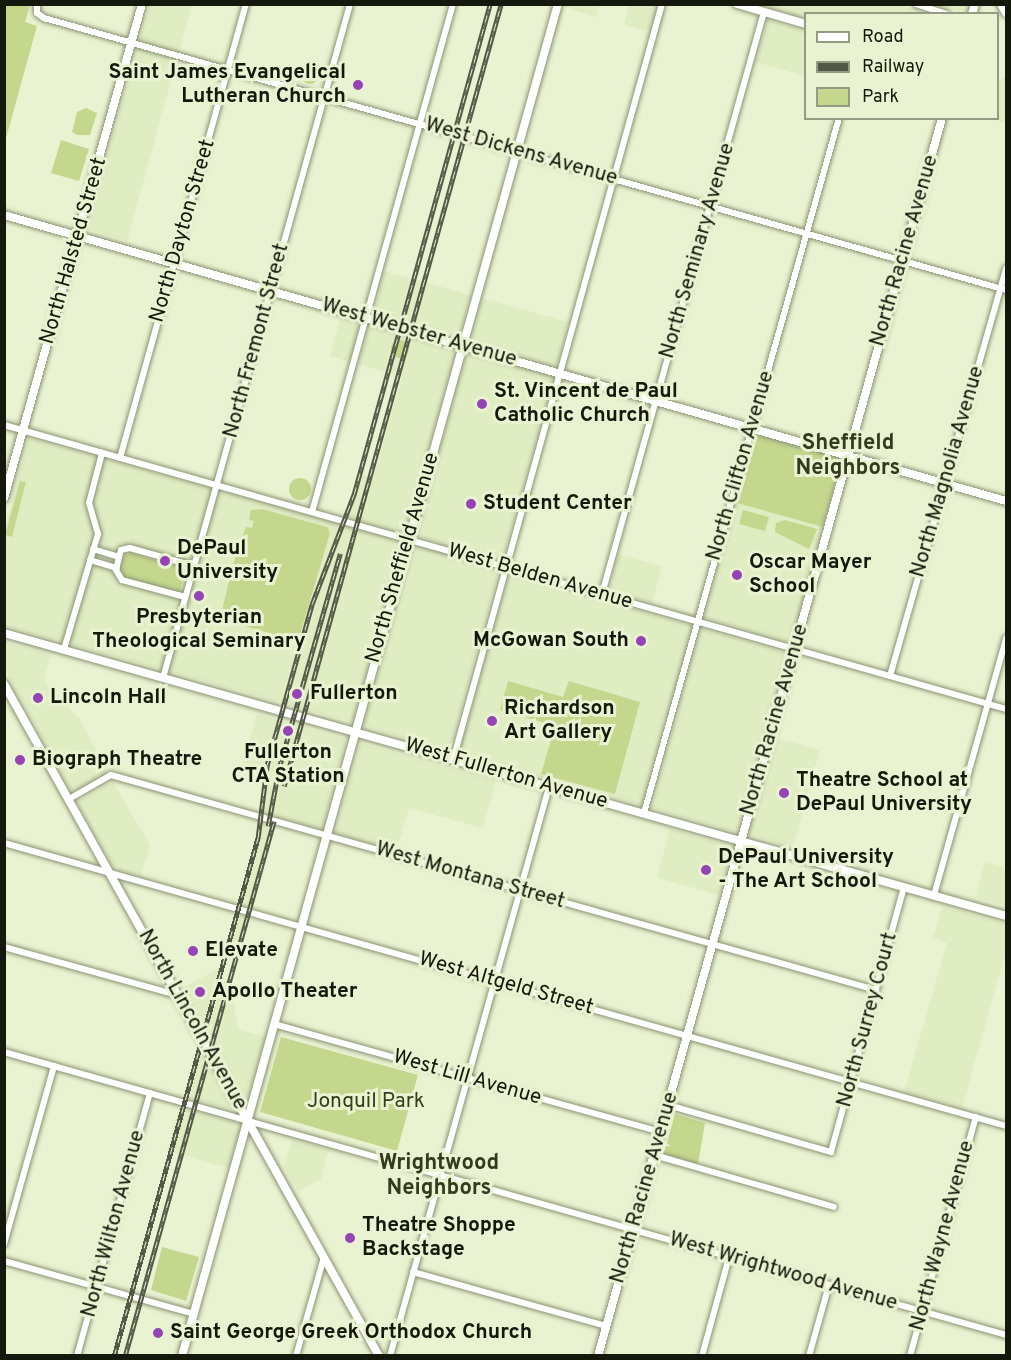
<!DOCTYPE html>
<style>
body{margin:0}
#map{position:relative;width:1011px;height:1360px;overflow:hidden;background:#e9f3d1;font-family:Overpass,sans-serif}
div>[style]{position:absolute}
.built>*{inset:0;background:#e0ecc2}
.green>*{inset:0;background:#c4d78d}
.round{border-radius:50%}
.roads{filter:drop-shadow(0 0 2px #8a9373) drop-shadow(0 0 2px #8a9373)}
.street>*{height:6px;margin:-3px;padding:0 3px;transform-origin:3px;border-radius:3px;background:#fff}
.secondary>*{height:8px;margin:-4px;padding:0 4px;transform-origin:4px;border-radius:4px;background:#fff}
.rail>*{height:4.5px;margin-top:-2.25px;transform-origin:0;background:repeating-linear-gradient(90deg,#e9f3d1 0 7px,#545947 0 14px);box-sizing:border-box;border-block:2px solid #545947}
.dots>*{width:16px;height:16px;translate:-50% -50%;box-sizing:border-box;border:3px solid #e9f3d1;border-radius:50%}
span{translate:-50% -50%;white-space:nowrap;text-align:center;line-height:1.15;-webkit-text-stroke:6px #e9f3d1;paint-order:stroke}
.poi-label{font-size:21px;color:#15180c;font-weight:700}
.right{translate:-100% -50%;text-align:right}
.left{translate:0 -50%;text-align:left}
.street-label{font-size:21px;color:#15180c}
.park-label{font-size:21px;color:#343d19}
.neighbourhood-label{font-size:22px;color:#343a1f;font-weight:700}
.frame{position:absolute;inset:0;border:6px solid #15180c;pointer-events:none}
.legend{position:absolute;left:804px;top:12px;width:195px;height:108px;box-sizing:border-box;background:#e9f3d1;border:2px solid #949b82;margin:0;padding:8px 10px;list-style:none;font-size:18px;color:#15180c}
.legend li{display:flex;align-items:center;gap:12px;height:30px}
.legend b{width:30px;border:2px solid #949b82}
</style>
<div id="map">
<div class="built">
<div style="clip-path:polygon(565px 4px,599px 4px,599px 5px,596px 17px,564px 7px)"></div>
<div style="clip-path:polygon(150px 5px,192px 5px,127px 241px,87px 229px)"></div>
<div style="clip-path:polygon(629px 5px,657px 5px,650px 32px,624px 25px)"></div>
<div style="clip-path:polygon(757px 5px,899px 5px,931px 13px,806px 14px,805px 18px)"></div>
<div style="clip-path:polygon(970px 5px,968px 14px,930px 6px,930px 4px)"></div>
<div style="clip-path:polygon(768px 20px,805px 31px,805px 76px,756px 62px)"></div>
<div style="clip-path:polygon(1006px 76px,1006px 123px,997px 120px,998px 81px)"></div>
<div style="clip-path:polygon(384px 271px,471px 295px,459px 337px,374px 314px)"></div>
<div style="clip-path:polygon(482px 298px,568px 322px,558px 363px,553px 365px,472px 341px)"></div>
<div style="clip-path:polygon(341px 317px,360px 325px,349px 362px,330px 356px)"></div>
<div style="clip-path:polygon(370px 326px,456px 351px,404px 533px,345px 516px,357px 474px,373px 478px,402px 377px,359px 364px)"></div>
<div style="clip-path:polygon(467px 352px,554px 377px,502px 561px,416px 536px)"></div>
<div style="clip-path:polygon(29px 438px,400px 540px,402px 551px,352px 722px,5px 626px,5px 526px)"></div>
<div style="clip-path:polygon(737px 503px,823px 527px,792px 643px,704px 617px)"></div>
<div style="clip-path:polygon(416px 544px,499px 571px,449px 751px,364px 726px,411px 548px)"></div>
<div style="clip-path:polygon(618px 554px,662px 566px,652px 603px,610px 590px)"></div>
<div style="clip-path:polygon(509px 573px,692px 626px,642px 805px,459px 753px)"></div>
<div style="clip-path:polygon(701px 628px,787px 653px,736px 832px,652px 808px)"></div>
<div style="clip-path:polygon(5px 642px,51px 655px,44px 681px,80px 719px,108px 773px,73px 792px,69px 788px,5px 670px)"></div>
<div style="clip-path:polygon(257px 714px,345px 739px,323px 829px,259px 812px,264px 768px,243px 762px)"></div>
<div style="clip-path:polygon(776px 738px,820px 750px,793px 848px,749px 834px)"></div>
<div style="clip-path:polygon(360px 743px,496px 781px,483px 828px,409px 808px,396px 851px,335px 833px)"></div>
<div style="clip-path:polygon(113px 782px,150px 845px,141px 876px,114px 868px,77px 802px)"></div>
<div style="clip-path:polygon(260px 823px,275px 827px,252px 908px,238px 904px)"></div>
<div style="clip-path:polygon(670px 829px,731px 847px,719px 895px,657px 878px)"></div>
<div style="clip-path:polygon(985px 862px,1006px 868px,1006px 906px,975px 897px)"></div>
<div style="clip-path:polygon(942px 907px,1006px 924px,1006px 951px,962px 1108px,904px 1092px,947px 943px,933px 938px)"></div>
<div style="clip-path:polygon(235px 914px,249px 918px,238px 960px,223px 956px)"></div>
<div style="clip-path:polygon(226px 964px,222px 975px,232px 991px,238px 1029px,265px 1037px,249px 1094px,244px 1097px,182px 989px)"></div>
<div style="clip-path:polygon(196px 1054px,206px 1057px,230px 1104px,229px 1108px,184px 1097px)"></div>
<div style="clip-path:polygon(179px 1108px,241px 1124px,229px 1168px,167px 1151px)"></div>
<div style="clip-path:polygon(292px 1140px,329px 1150px,321px 1179px,298px 1191px,284px 1167px)"></div>
</div>
<div class="green">
<div style="clip-path:polygon(5px 4px,30px 5px,25px 22px,37px 26px,5px 142px)"></div>
<div class="round" style="left:301px;top:66px;width:18px;height:18px"></div>
<div style="clip-path:polygon(86px 108px,97px 113px,90px 135px,77px 135px,72px 132px,77px 112px)"></div>
<div style="clip-path:polygon(61px 140px,89px 149px,79px 181px,51px 173px)"></div>
<div class="round" style="left:391px;top:340px;width:18px;height:18px"></div>
<div style="clip-path:polygon(756px 433px,842px 458px,823px 527px,737px 503px)"></div>
<div class="round" style="left:289px;top:478px;width:22px;height:22px"></div>
<div style="clip-path:polygon(20px 481px,26px 482px,12px 537px,5px 535px)"></div>
<div style="clip-path:polygon(262px 509px,327px 527px,330px 533px,298px 641px,220px 619px,234px 561px,246px 527px,252px 528px,254px 521px,249px 520px,251px 510px)"></div>
<div style="clip-path:polygon(743px 510px,769px 517px,765px 531px,739px 524px)"></div>
<div style="clip-path:polygon(785px 520px,817px 529px,809px 549px,775px 532px,776px 523px)"></div>
<div style="clip-path:polygon(131px 553px,186px 569px,179px 593px,124px 577px,120px 569px,124px 556px)"></div>
<div style="clip-path:polygon(508px 681px,563px 697px,569px 681px,640px 702px,615px 794px,541px 774px,555px 726px,500px 710px)"></div>
<div style="clip-path:polygon(281px 1037px,418px 1075px,397px 1151px,260px 1112px)"></div>
<div style="clip-path:polygon(675px 1114px,705px 1123px,698px 1164px,664px 1154px)"></div>
<div style="clip-path:polygon(162px 1247px,199px 1257px,186px 1301px,151px 1290px)"></div>
</div>
<div class="roads">
<div class="street">
<div style="left:37px;top:4px;width:9px;rotate:90deg"></div>
<div style="left:37px;top:13px;width:9px;rotate:36deg"></div>
<div style="left:44px;top:18px;width:1000px;rotate:15.79deg"></div>
<div style="left:916px;top:4px;width:32px;rotate:18deg"></div>
<div style="left:4px;top:425px;width:1041px;rotate:15.82deg"></div>
<div style="left:120px;top:458px;width:471px;rotate:-74.5deg"></div>
<div style="left:312px;top:512px;width:527px;rotate:-74.49deg"></div>
<div style="left:93px;top:549px;width:27px;rotate:17deg"></div>
<div style="left:90px;top:560px;width:28px;rotate:17deg"></div>
<div style="left:602px;top:594px;width:604px;rotate:-74.45deg"></div>
<div style="left:185px;top:597px;width:65px;rotate:-164.9deg"></div>
<div style="left:122px;top:580px;width:12px;rotate:-121deg"></div>
<div style="left:116px;top:570px;width:13px;rotate:-77deg"></div>
<div style="left:119px;top:557px;width:7px;rotate:-74deg"></div>
<div style="left:121px;top:550px;width:9px;rotate:-13deg"></div>
<div style="left:130px;top:548px;width:66px;rotate:15.7deg"></div>
<div style="left:64px;top:649px;width:120px;rotate:-73.5deg"></div>
<div style="left:98px;top:534px;width:32px;rotate:-106deg"></div>
<div style="left:89px;top:503px;width:52px;rotate:-75.4deg"></div>
<div style="left:890px;top:676px;width:424px;rotate:-74.1deg"></div>
<div style="left:163px;top:678px;width:699px;rotate:-74.49deg"></div>
<div style="left:453px;top:760px;width:784px;rotate:-74.55deg"></div>
<div style="left:69px;top:799px;width:48px;rotate:-29.7deg"></div>
<div style="left:111px;top:775px;width:795px;rotate:15.7deg"></div>
<div style="left:644px;top:813px;width:722px;rotate:-74.33deg"></div>
<div style="left:4px;top:843px;width:1041px;rotate:15.77deg"></div>
<div style="left:934px;top:895px;width:267px;rotate:-74.3deg"></div>
<div style="left:4px;top:947px;width:180px;rotate:15.5deg"></div>
<div style="left:274px;top:1024px;width:402px;rotate:15.6deg"></div>
<div style="left:4px;top:1052px;width:1041px;rotate:15.77deg"></div>
<div style="left:668px;top:1105px;width:170px;rotate:16.1deg"></div>
<div style="left:831px;top:1152px;width:275px;rotate:-74.6deg"></div>
<div style="left:654px;top:1155px;width:187px;rotate:16.1deg"></div>
<div style="left:4px;top:1244px;width:185px;rotate:-74.3deg"></div>
<div style="left:4px;top:1261px;width:197px;rotate:15.6deg"></div>
<div style="left:413px;top:1272px;width:201px;rotate:15.6deg"></div>
<div style="left:77px;top:1356px;width:273px;rotate:-74.5deg"></div>
<div style="left:296px;top:1356px;width:103px;rotate:-74.2deg"></div>
<div style="left:390px;top:1356px;width:591px;rotate:-74.39deg"></div>
<div style="left:702px;top:1356px;width:103px;rotate:-74.7deg"></div>
<div style="left:809px;top:1356px;width:74px;rotate:-74.3deg"></div>
<div style="left:910px;top:1356px;width:248px;rotate:-74.6deg"></div>
</div>
<div class="secondary">
<div style="left:737px;top:4px;width:72px;rotate:16.2deg"></div>
<div style="left:1001px;top:4px;width:10px;rotate:61deg"></div>
<div style="left:972px;top:14px;width:10px;rotate:-73deg"></div>
<div style="left:4px;top:215px;width:1042px;rotate:15.93deg"></div>
<div style="left:4px;top:498px;width:513px;rotate:-74.39deg"></div>
<div style="left:4px;top:633px;width:1041px;rotate:15.77deg"></div>
<div style="left:4px;top:684px;width:770px;rotate:60.84deg"></div>
<div style="left:182px;top:1356px;width:1403px;rotate:-74.46deg"></div>
<div style="left:598px;top:1356px;width:1285px;rotate:-74.47deg"></div>
</div>
</div>
<div class="rail">
<div style="left:284px;top:786px;width:812px;rotate:-74.49deg"></div>
<div style="left:268px;top:826px;width:59px;rotate:-79.3deg"></div>
<div style="left:279px;top:768px;width:223px;rotate:-74.1deg"></div>
<div style="left:114px;top:1356px;width:539px;rotate:-74.49deg"></div>
<div style="left:258px;top:837px;width:73px;rotate:-82.9deg"></div>
<div style="left:267px;top:765px;width:167px;rotate:-74.4deg"></div>
<div style="left:312px;top:604px;width:118px;rotate:-69.1deg"></div>
<div style="left:354px;top:494px;width:509px;rotate:-74.49deg"></div>
<div style="left:125px;top:1356px;width:555px;rotate:-74.44deg"></div>
</div>
<div class="dots">
<div style="left:358px;top:85px;background:#9444b4"></div>
<div style="left:482px;top:404px;background:#9444b4"></div>
<div style="left:471px;top:504px;background:#9444b4"></div>
<div style="left:165px;top:561px;background:#9444b4"></div>
<div style="left:737px;top:575px;background:#9444b4"></div>
<div style="left:199px;top:596px;background:#9444b4"></div>
<div style="left:641px;top:641px;background:#9444b4"></div>
<div style="left:297px;top:694px;background:#9444b4"></div>
<div style="left:38px;top:698px;background:#9444b4"></div>
<div style="left:492px;top:721px;background:#9444b4"></div>
<div style="left:288px;top:731px;background:#9444b4"></div>
<div style="left:20px;top:760px;background:#9444b4"></div>
<div style="left:784px;top:793px;background:#9444b4"></div>
<div style="left:706px;top:870px;background:#9444b4"></div>
<div style="left:193px;top:951px;background:#9444b4"></div>
<div style="left:200px;top:992px;background:#9444b4"></div>
<div style="left:350px;top:1238px;background:#9444b4"></div>
<div style="left:158px;top:1333px;background:#9444b4"></div>
</div>
<div class="poi-label">
<span class="right" style="left:346px;top:85px">Saint James Evangelical<br>Lutheran Church</span>
<span class="left" style="left:494px;top:404px">St. Vincent de Paul<br>Catholic Church</span>
<span class="left" style="left:483px;top:504px">Student Center</span>
<span class="left" style="left:177px;top:561px">DePaul<br>University</span>
<span class="left" style="left:749px;top:575px">Oscar Mayer<br>School</span>
<span style="left:199px;top:630px">Presbyterian<br>Theological Seminary</span>
<span class="right" style="left:629px;top:641px">McGowan South</span>
<span class="left" style="left:310px;top:694px">Fullerton</span>
<span class="left" style="left:50px;top:698px">Lincoln Hall</span>
<span class="left" style="left:504px;top:721px">Richardson<br>Art Gallery</span>
<span style="left:288px;top:765px">Fullerton<br>CTA Station</span>
<span class="left" style="left:32px;top:760px">Biograph Theatre</span>
<span class="left" style="left:796px;top:793px">Theatre School at<br>DePaul University</span>
<span class="left" style="left:718px;top:870px">DePaul University<br>- The Art School</span>
<span class="left" style="left:205px;top:951px">Elevate</span>
<span class="left" style="left:212px;top:992px">Apollo Theater</span>
<span class="left" style="left:362px;top:1238px">Theatre Shoppe<br>Backstage</span>
<span class="left" style="left:170px;top:1333px">Saint George Greek Orthodox Church</span>
</div>
<div class="street-label">
<span style="left:521px;top:152px;rotate:16deg">West Dickens Avenue</span>
<span style="left:183px;top:231px;rotate:-74deg">North Dayton Street</span>
<span style="left:74px;top:251px;rotate:-74deg">North Halsted Street</span>
<span style="left:698px;top:251px;rotate:-74deg">North Seminary Avenue</span>
<span style="left:905px;top:251px;rotate:-74deg">North Racine Avenue</span>
<span style="left:419px;top:333px;rotate:16deg">West Webster Avenue</span>
<span style="left:257px;top:341px;rotate:-75deg">North Fremont Street</span>
<span style="left:741px;top:466px;rotate:-74deg">North Clifton Avenue</span>
<span style="left:948px;top:472px;rotate:-74deg">North Magnolia Avenue</span>
<span style="left:403px;top:558px;rotate:-74deg">North Sheffield Avenue</span>
<span style="left:540px;top:577px;rotate:16deg">West Belden Avenue</span>
<span style="left:775px;top:720px;rotate:-74deg">North Racine Avenue</span>
<span style="left:506px;top:774px;rotate:16deg">West Fullerton Avenue</span>
<span style="left:470px;top:876px;rotate:16deg">West Montana Street</span>
<span style="left:506px;top:984px;rotate:16deg">West Altgeld Street</span>
<span style="left:192px;top:1020px;rotate:61deg">North Lincoln Avenue</span>
<span style="left:868px;top:1020px;rotate:-75deg">North Surrey Court</span>
<span style="left:467px;top:1078px;rotate:16deg">West Lill Avenue</span>
<span style="left:645px;top:1188px;rotate:-74deg">North Racine Avenue</span>
<span style="left:114px;top:1224px;rotate:-75deg">North Wilton Avenue</span>
<span style="left:943px;top:1236px;rotate:-75deg">North Wayne Avenue</span>
<span style="left:783px;top:1272px;rotate:16deg">West Wrightwood Avenue</span>
</div>
<div class="park-label">
<span style="left:366px;top:1102px">Jonquil Park</span>
</div>
<div class="neighbourhood-label">
<span style="left:848px;top:456px">Sheffield<br>Neighbors</span>
<span style="left:439px;top:1176px">Wrightwood<br>Neighbors</span>
</div>
<div class="frame"></div>
<ul class="legend">
<li><b style="height:8px;background:#fff"></b>Road</li>
<li><b style="height:8px;background:#545947"></b>Railway</li>
<li><b style="height:16px;background:#c4d78d"></b>Park</li>
</ul>
</div>
